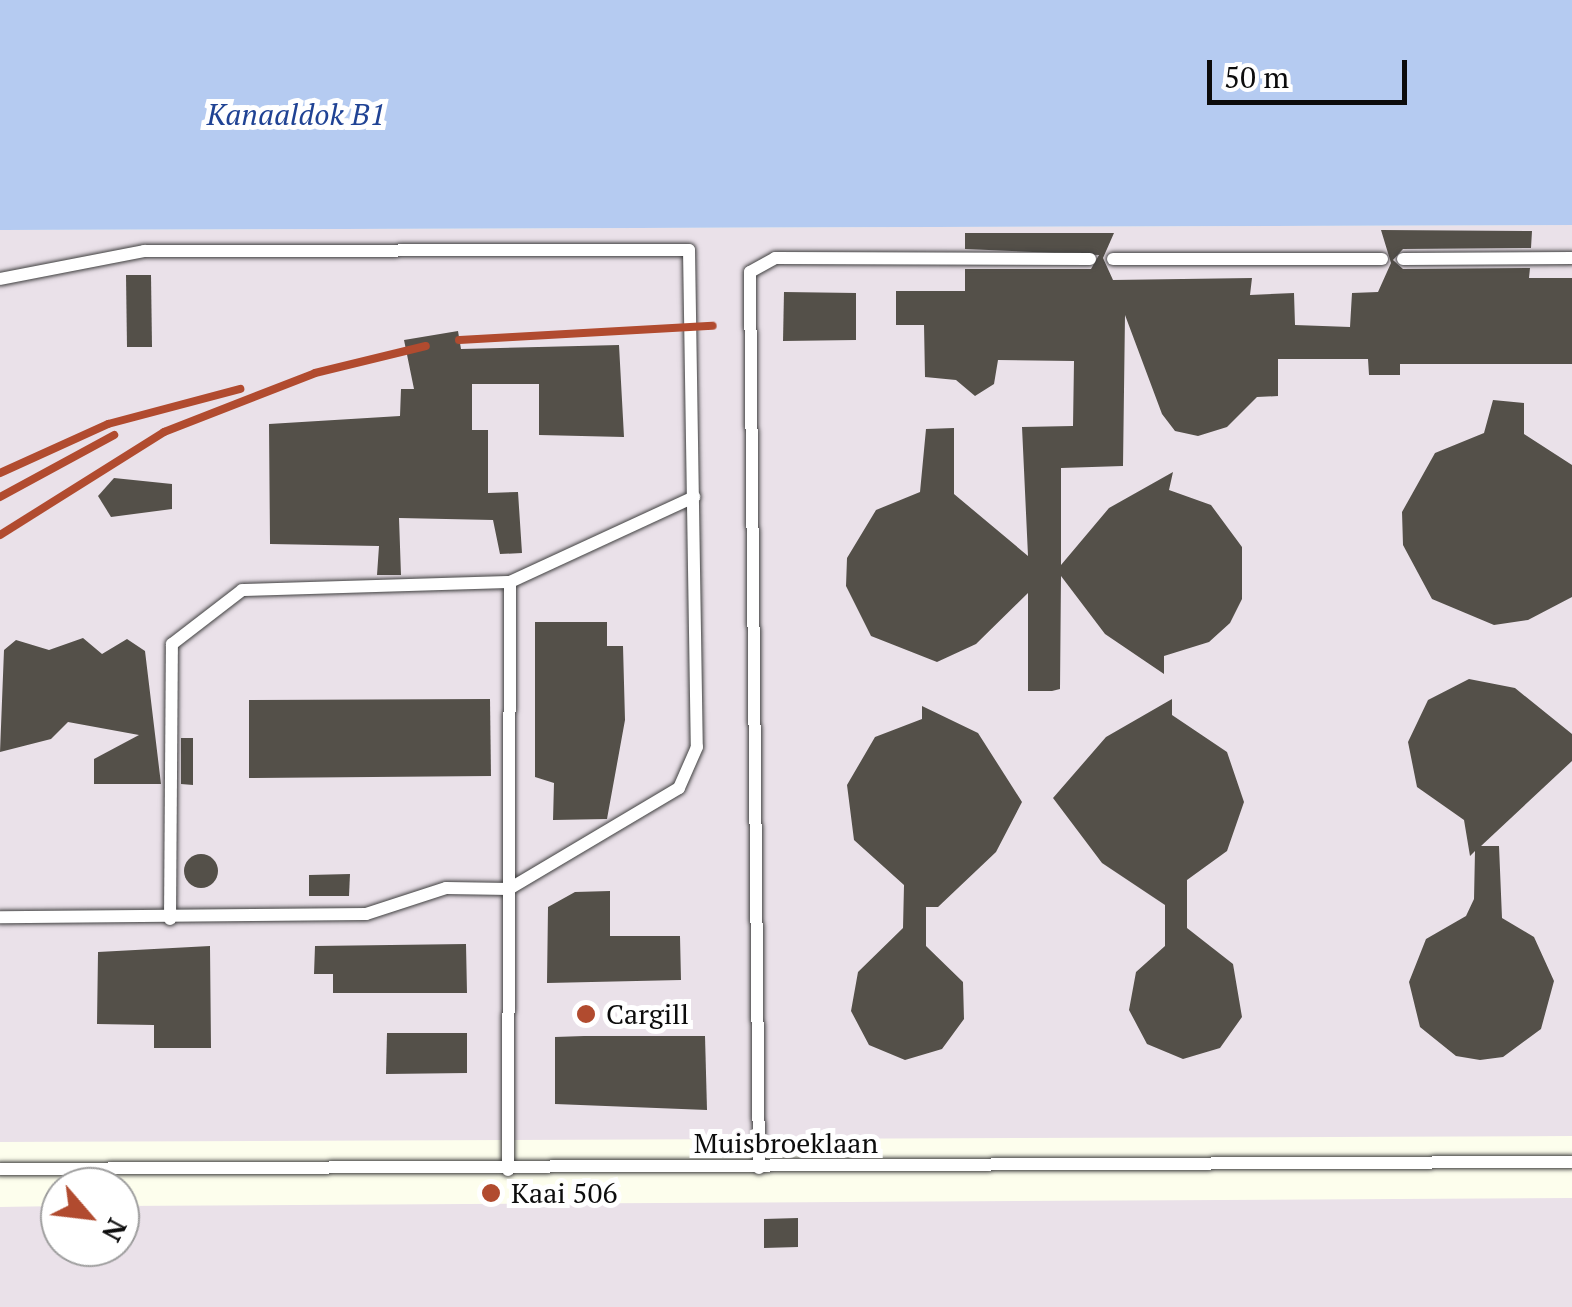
<!DOCTYPE html>
<style>
body{margin:0}
#map{position:relative;width:1572px;height:1307px;overflow:hidden;background:#fdfeed;font-family:"PT Serif",serif}
div>[style]{position:absolute}
.industrial>*{inset:0;background:#eae1e9}
.water>*{inset:0;background:#b5cbf1}
.building>*{inset:0;background:#545049}
.round{border-radius:50%}
.roads{filter:drop-shadow(0 0 2px #3f3f3f) drop-shadow(0 0 2px #3f3f3f)}
.service>*{height:12px;margin:-6px;padding:0 6px;transform-origin:6px;border-radius:6px;background:#fff}
.rail>*{height:8px;margin:-4px;padding:0 4px;transform-origin:4px;border-radius:4px;background:#b14b2f}
.dots>*{width:28px;height:28px;translate:-50% -50%;box-sizing:border-box;border:5px solid #fff;border-radius:50%}
span{translate:-50% -50%;white-space:nowrap;text-align:center;line-height:1.15;-webkit-text-stroke:10px #fff;paint-order:stroke}
.poi-label{font-size:28px;color:#0c0c0c}
.left{translate:0 -50%;text-align:left}
.street-label{font-size:28px;color:#0c0c0c}
.water-label{font-size:30px;color:#204394;font-style:italic}
.north{position:absolute;left:40px;top:1167px;width:100px;height:100px;box-sizing:border-box;background:#fff;border:2px solid #9e9e9e;border-radius:50%;rotate:118deg;font-size:28px;font-weight:700;line-height:40px;text-align:center;color:#0c0c0c}
.north::after{content:'';display:block;margin:auto;width:35px;height:45px;background:#b14b2f;clip-path:polygon(50% 0,100% 100%,50% 72%,0 100%)}
.scale{position:absolute;left:1207px;top:60px;width:200px;height:45px;box-sizing:border-box;border:5px solid #0c0c0c;border-top:0;padding-left:12px;font-size:30px;line-height:35px;white-space:nowrap;color:#0c0c0c;-webkit-text-stroke:8px #fff;paint-order:stroke}
</style>
<div id="map">
<div class="industrial">
<div style="clip-path:polygon(1572px 225px,1572px 1136px,0 1142px,0 230px)"></div>
<div style="clip-path:polygon(1572px 1198px,1572px 1307px,0 1307px,0 1207px,60px 1206px,60px 1247px,120px 1247px,120px 1206px)"></div>
</div>
<div class="water">
<div style="clip-path:polygon(0 0,1572px 0,1572px 225px,0 230px)"></div>
</div>
<div class="building">
<div style="clip-path:polygon(1381px 230px,1532px 231px,1531px 248px,1403px 249px,1393px 260px,1403px 269px,1530px 268px,1529px 278px,1572px 278px,1572px 364px,1400px 364px,1400px 375px,1369px 375px,1368px 359px,1278px 359px,1278px 396px,1257px 397px,1227px 427px,1198px 436px,1175px 431px,1162px 414px,1125px 315px,1123px 466px,1061px 468px,1061px 565px,1109px 508px,1173px 472px,1169px 490px,1211px 505px,1242px 547px,1242px 599px,1230px 623px,1209px 642px,1164px 656px,1164px 674px,1105px 634px,1061px 576px,1060px 689px,1052px 691px,1028px 691px,1028px 593px,976px 644px,937px 662px,871px 636px,846px 586px,847px 558px,876px 510px,920px 492px,926px 429px,954px 428px,954px 494px,1028px 556px,1022px 427px,1073px 426px,1074px 361px,998px 360px,994px 384px,975px 396px,956px 380px,925px 377px,924px 325px,896px 325px,896px 291px,965px 291px,965px 269px,1091px 269px,1099px 255px,965px 249px,965px 233px,1114px 233px,1103px 258px,1113px 280px,1252px 278px,1250px 295px,1294px 293px,1295px 325px,1350px 327px,1352px 293px,1378px 292px,1391px 263px)"></div>
<div style="clip-path:polygon(126px 275px,151px 275px,152px 347px,127px 347px)"></div>
<div style="clip-path:polygon(784px 292px,856px 293px,856px 340px,783px 341px)"></div>
<div style="clip-path:polygon(458px 331px,461px 349px,619px 345px,624px 437px,539px 435px,539px 384px,472px 384px,472px 430px,488px 430px,488px 493px,518px 492px,522px 553px,500px 554px,493px 520px,399px 518px,401px 575px,377px 575px,379px 546px,270px 544px,269px 424px,400px 416px,401px 389px,414px 389px,404px 340px)"></div>
<div style="clip-path:polygon(1493px 400px,1524px 403px,1524px 434px,1572px 465px,1572px 597px,1528px 620px,1494px 625px,1432px 599px,1403px 545px,1402px 512px,1435px 453px,1484px 433px)"></div>
<div style="clip-path:polygon(114px 478px,172px 484px,172px 509px,111px 517px,98px 496px)"></div>
<div style="clip-path:polygon(535px 622px,607px 622px,607px 646px,623px 646px,625px 720px,607px 819px,553px 820px,554px 783px,535px 777px)"></div>
<div style="clip-path:polygon(83px 638px,102px 654px,127px 639px,145px 651px,161px 784px,94px 784px,94px 759px,139px 735px,68px 722px,51px 739px,0 752px,4px 650px,16px 640px,49px 650px)"></div>
<div style="clip-path:polygon(1469px 679px,1515px 688px,1572px 734px,1572px 761px,1481px 846px,1499px 846px,1502px 918px,1534px 937px,1554px 981px,1541px 1029px,1503px 1057px,1480px 1060px,1456px 1056px,1420px 1027px,1409px 982px,1426px 939px,1466px 916px,1474px 899px,1475px 851px,1470px 856px,1464px 820px,1417px 787px,1408px 742px,1428px 700px)"></div>
<div style="clip-path:polygon(490px 699px,491px 776px,249px 778px,249px 700px)"></div>
<div style="clip-path:polygon(1172px 699px,1172px 715px,1227px 752px,1244px 802px,1227px 851px,1187px 880px,1187px 928px,1233px 964px,1242px 1017px,1220px 1048px,1183px 1059px,1147px 1044px,1129px 1010px,1136px 972px,1165px 946px,1165px 905px,1102px 863px,1053px 798px,1106px 737px)"></div>
<div style="clip-path:polygon(922px 706px,978px 733px,1022px 802px,996px 852px,938px 907px,926px 907px,926px 946px,963px 982px,964px 1019px,942px 1049px,905px 1060px,869px 1045px,851px 1011px,858px 972px,903px 928px,904px 885px,854px 840px,847px 785px,875px 737px,922px 719px)"></div>
<div style="clip-path:polygon(181px 738px,193px 738px,193px 785px,181px 784px)"></div>
<div class="round" style="left:184px;top:854px;width:34px;height:34px"></div>
<div style="clip-path:polygon(350px 874px,349px 896px,309px 896px,309px 875px)"></div>
<div style="clip-path:polygon(610px 891px,610px 936px,680px 936px,681px 980px,547px 983px,548px 907px,575px 892px)"></div>
<div style="clip-path:polygon(466px 944px,467px 993px,333px 993px,333px 974px,314px 974px,315px 946px)"></div>
<div style="clip-path:polygon(210px 946px,211px 1048px,154px 1048px,154px 1025px,97px 1024px,98px 952px)"></div>
<div style="clip-path:polygon(387px 1033px,467px 1033px,467px 1073px,386px 1074px)"></div>
<div style="clip-path:polygon(584px 1036px,705px 1036px,707px 1110px,555px 1104px,555px 1037px)"></div>
<div style="clip-path:polygon(798px 1218px,798px 1247px,764px 1248px,764px 1219px)"></div>
</div>
<div class="roads">
<div class="service">
<div style="left:1113px;top:259px;width:269px"></div>
<div style="left:1403px;top:259px;width:169px;rotate:-0.3deg"></div>
<div style="left:0;top:279px;width:147px;rotate:-11deg"></div>
<div style="left:144px;top:251px;width:545px;rotate:-0.11deg"></div>
<div style="left:689px;top:250px;width:497px;rotate:89.1deg"></div>
<div style="left:697px;top:747px;width:45px;rotate:113.7deg"></div>
<div style="left:679px;top:788px;width:198px;rotate:149.3deg"></div>
<div style="left:509px;top:889px;width:63px;rotate:-179.1deg"></div>
<div style="left:446px;top:888px;width:84px;rotate:162deg"></div>
<div style="left:366px;top:914px;width:366px;rotate:179.5deg"></div>
<div style="left:170px;top:919px;width:275px;rotate:-89.6deg"></div>
<div style="left:172px;top:644px;width:88px;rotate:-37.6deg"></div>
<div style="left:242px;top:590px;width:268px;rotate:-1.7deg"></div>
<div style="left:510px;top:582px;width:203px;rotate:-24.8deg"></div>
<div style="left:759px;top:1168px;width:896px;rotate:-90.58deg"></div>
<div style="left:750px;top:272px;width:29px;rotate:-29deg"></div>
<div style="left:775px;top:258px;width:315px;rotate:0.2deg"></div>
<div style="left:0;top:1169px;width:1572px;rotate:-0.26deg"></div>
<div style="left:508px;top:1170px;width:588px;rotate:-89.81deg"></div>
</div>
</div>
<div class="rail">
<div style="left:459px;top:340px;width:254px;rotate:-3.2deg"></div>
<div style="left:0;top:473px;width:119px;rotate:-24.4deg"></div>
<div style="left:108px;top:424px;width:137px;rotate:-14.9deg"></div>
<div style="left:0;top:497px;width:130px;rotate:-28.5deg"></div>
<div style="left:0;top:535px;width:194px;rotate:-32.1deg"></div>
<div style="left:164px;top:432px;width:162px;rotate:-21.3deg"></div>
<div style="left:315px;top:373px;width:114px;rotate:-13.7deg"></div>
</div>
<div class="dots">
<div style="left:586px;top:1014px;background:#b14b2f"></div>
<div style="left:491px;top:1193px;background:#b14b2f"></div>
</div>
<div class="poi-label">
<span class="left" style="left:606px;top:1014px">Cargill</span>
<span class="left" style="left:511px;top:1193px">Kaai 506</span>
</div>
<div class="street-label">
<span style="left:786px;top:1143px">Muisbroeklaan</span>
</div>
<div class="water-label">
<span style="left:296px;top:114px">Kanaaldok B1</span>
</div>
<div class="north">N</div>
<div class="scale">50 m</div>
</div>
